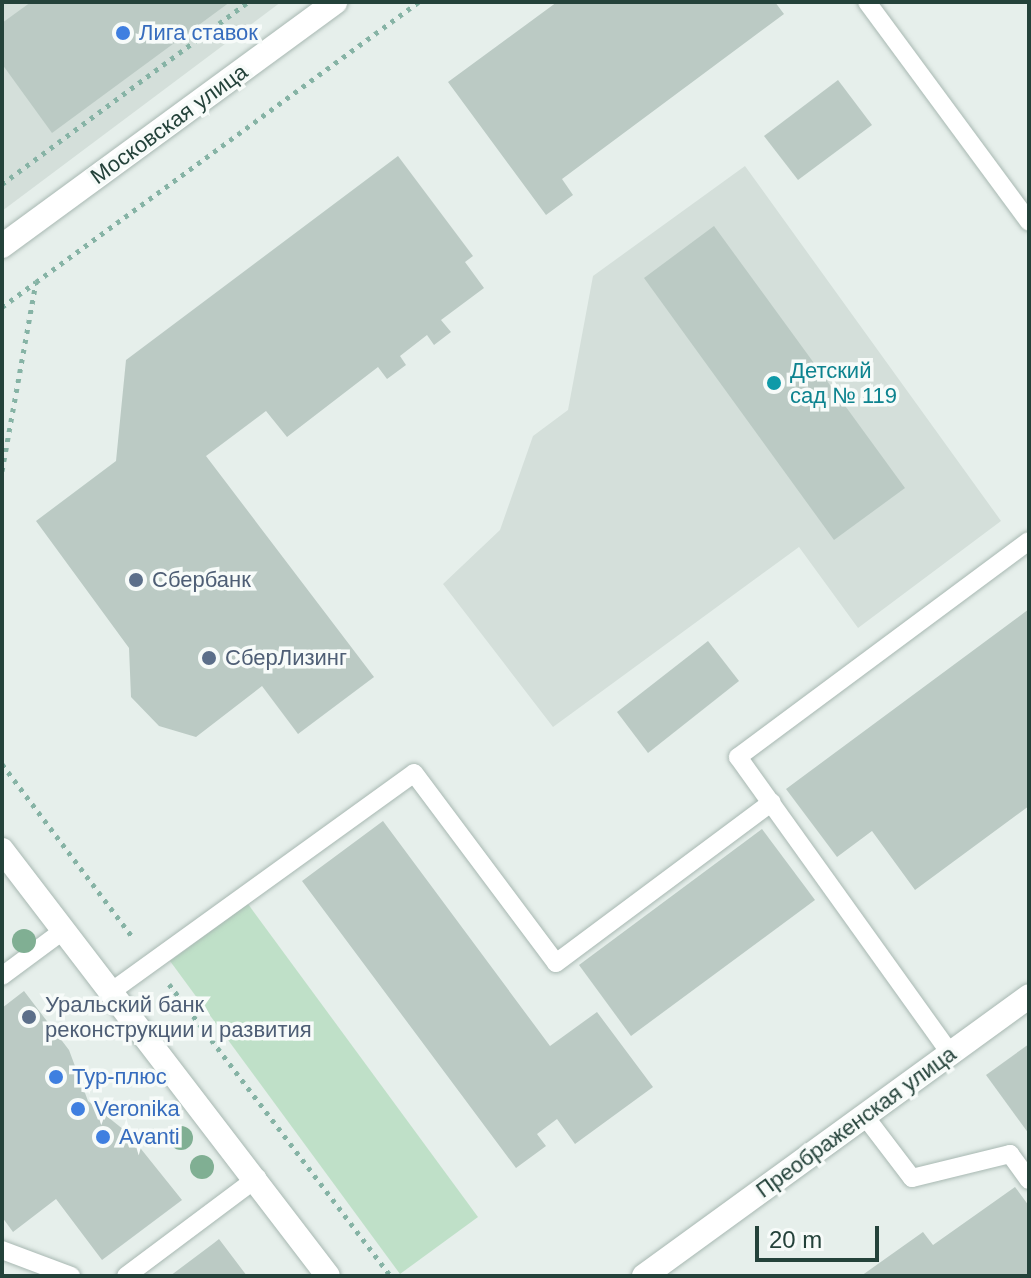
<!DOCTYPE html>
<meta charset="utf-8">
<style>
body{margin:0}
#map{position:relative;width:1031px;height:1278px;overflow:hidden;background:#e6efeb;font-family:Arial,sans-serif}
div>[style]{position:absolute}
.built>*{inset:0;background:#d4dfda}
.green>*{inset:0;background:#bfe0c8}
.building>*{inset:0;background:#bbcac4}
.path>*{height:5px;margin-top:-2.5px;transform-origin:0;background:repeating-linear-gradient(90deg,#86b3a5 0 4px,transparent 0 10px)}
.roads{filter:drop-shadow(0 0 2px #a8b8b2) drop-shadow(0 0 2px #a8b8b2)}
.lane>*{height:18px;margin:-9px;padding:0 9px;transform-origin:9px;border-radius:9px;background:#fff}
.street>*{height:24px;margin:-12px;padding:0 12px;transform-origin:12px;border-radius:12px;background:#fff}
.secondary>*{height:24px;margin:-12px;padding:0 12px;transform-origin:12px;border-radius:12px;background:#fff}
.trees>*{width:24px;height:24px;margin:-12px;border-radius:50%;background:#80af93}
.dots>*{width:22px;height:22px;translate:-50% -50%;box-sizing:border-box;border:4px solid #f7fbf9;border-radius:50%}
span{translate:-50% -50%;white-space:nowrap;text-align:center;line-height:1.15;-webkit-text-stroke:7px #f7fbf9;paint-order:stroke}
.shop-label{font-size:22px;color:#366cbe}
.left{translate:0 -50%;text-align:left}
.street-label{font-size:22px;color:#24423a}
.culture-label{font-size:22px;color:#0d838f}
.service-label{font-size:22px;color:#4e5e75}
.frame{position:absolute;inset:0;border:4px solid #24423a;pointer-events:none}
.scale{position:absolute;left:755px;top:1226px;width:124px;height:36px;box-sizing:border-box;border:4px solid #24423a;border-top:0;padding-left:10px;font-size:24px;line-height:28px;white-space:nowrap;color:#24423a;-webkit-text-stroke:6px #f7fbf9;paint-order:stroke}
</style>
<div id="map">
<div class="built">
<div style="clip-path:polygon(2px 2px,281px 2px,2px 211px)"></div>
<div style="clip-path:polygon(745px 166px,1001px 521px,858px 628px,799px 547px,553px 727px,443px 584px,500px 530px,533px 436px,568px 410px,593px 276px)"></div>
</div>
<div class="green">
<div style="clip-path:polygon(248px 904px,478px 1217px,400px 1274px,170px 961px)"></div>
</div>
<div class="building">
<div style="clip-path:polygon(31px 2px,230px 2px,52px 133px,2px 64px,2px 23px)"></div>
<div style="clip-path:polygon(557px 2px,775px 2px,784px 14px,562px 179px,573px 195px,546px 215px,448px 82px)"></div>
<div style="clip-path:polygon(838px 80px,872px 125px,798px 180px,764px 136px)"></div>
<div style="clip-path:polygon(398px 156px,473px 256px,465px 262px,484px 288px,441px 320px,451px 332px,434px 345px,427px 335px,400px 356px,406px 365px,387px 379px,378px 367px,287px 437px,266px 411px,206px 456px,374px 677px,298px 734px,262px 686px,196px 737px,159px 726px,131px 697px,129px 648px,36px 521px,116px 461px,126px 360px)"></div>
<div style="clip-path:polygon(714px 226px,905px 488px,834px 540px,644px 278px)"></div>
<div style="clip-path:polygon(1029px 609px,1029px 806px,915px 890px,872px 831px,837px 857px,786px 789px)"></div>
<div style="clip-path:polygon(708px 641px,739px 681px,648px 753px,617px 712px)"></div>
<div style="clip-path:polygon(383px 821px,550px 1046px,597px 1012px,653px 1087px,575px 1144px,557px 1119px,537px 1134px,546px 1146px,516px 1168px,302px 881px)"></div>
<div style="clip-path:polygon(762px 829px,815px 900px,631px 1036px,579px 965px)"></div>
<div style="clip-path:polygon(24px 991px,69px 1050px,88px 1101px,129px 1134px,182px 1200px,102px 1260px,56px 1199px,13px 1232px,2px 1217px,2px 1008px)"></div>
<div style="clip-path:polygon(1029px 1044px,1029px 1134px,986px 1075px)"></div>
<div style="clip-path:polygon(1015px 1187px,1029px 1206px,1029px 1276px,861px 1276px,923px 1232px,933px 1245px)"></div>
<div style="clip-path:polygon(219px 1239px,247px 1276px,170px 1276px,214px 1243px)"></div>
</div>
<div class="path">
<div style="left:2px;top:184px;width:306px;rotate:-36.5deg"></div>
<div style="left:2px;top:307px;width:42px;rotate:-36.3deg"></div>
<div style="left:2px;top:471px;width:192px;rotate:-79.8deg"></div>
<div style="left:36px;top:282px;width:474px;rotate:-36.2deg"></div>
<div style="left:2px;top:764px;width:218px;rotate:53deg"></div>
<div style="left:169px;top:984px;width:367px;rotate:52.8deg"></div>
</div>
<div class="roads">
<div class="lane">
<div style="left:867px;top:2px;width:273px;rotate:53.6deg"></div>
<div style="left:2px;top:976px;width:77px;rotate:-36.6deg"></div>
<div style="left:112px;top:991px;width:372px;rotate:-35.8deg"></div>
<div style="left:414px;top:773px;width:237px;rotate:53.2deg"></div>
<div style="left:556px;top:963px;width:269px;rotate:-36.7deg"></div>
<div style="left:950px;top:1053px;width:364px;rotate:-125.6deg"></div>
<div style="left:738px;top:757px;width:362px;rotate:-36.6deg"></div>
<div style="left:864px;top:1115px;width:79px;rotate:52.7deg"></div>
<div style="left:912px;top:1178px;width:101px;rotate:-13.8deg"></div>
<div style="left:1010px;top:1154px;width:32px;rotate:54deg"></div>
<div style="left:2px;top:1250px;width:74px;rotate:20.6deg"></div>
<div style="left:126px;top:1276px;width:164px;rotate:-36.8deg"></div>
</div>
<div class="street">
<div style="left:644px;top:1276px;width:476px;rotate:-36deg"></div>
</div>
<div class="secondary">
<div style="left:2px;top:246px;width:413px;rotate:-36.2deg"></div>
<div style="left:2px;top:850px;width:536px;rotate:52.57deg"></div>
</div>
</div>
<div class="trees">
<div style="left:24px;top:941px"></div>
<div style="left:181px;top:1138px"></div>
<div style="left:202px;top:1167px"></div>
</div>
<div class="dots">
<div style="left:123px;top:33px;background:#3f7fe0"></div>
<div style="left:774px;top:383px;background:#0f9aa8"></div>
<div style="left:136px;top:580px;background:#5c6f8a"></div>
<div style="left:209px;top:658px;background:#5c6f8a"></div>
<div style="left:29px;top:1017px;background:#5c6f8a"></div>
<div style="left:56px;top:1077px;background:#3f7fe0"></div>
<div style="left:78px;top:1109px;background:#3f7fe0"></div>
<div style="left:103px;top:1137px;background:#3f7fe0"></div>
</div>
<div class="shop-label">
<span class="left" style="left:139px;top:33px">Лига ставок</span>
<span class="left" style="left:72px;top:1077px">Тур-плюс</span>
<span class="left" style="left:94px;top:1109px">Veronika</span>
<span class="left" style="left:119px;top:1137px">Avanti</span>
</div>
<div class="street-label">
<span style="left:169px;top:124px;rotate:-36deg">Московская улица</span>
<span style="left:856px;top:1122px;rotate:-36deg">Преображенская улица</span>
</div>
<div class="culture-label">
<span class="left" style="left:790px;top:383px">Детский<br>сад № 119</span>
</div>
<div class="service-label">
<span class="left" style="left:152px;top:580px">Сбербанк</span>
<span class="left" style="left:225px;top:658px">СберЛизинг</span>
<span class="left" style="left:45px;top:1017px">Уральский банк<br>реконструкции и развития</span>
</div>
<div class="frame"></div>
<div class="scale">20 m</div>
</div>
